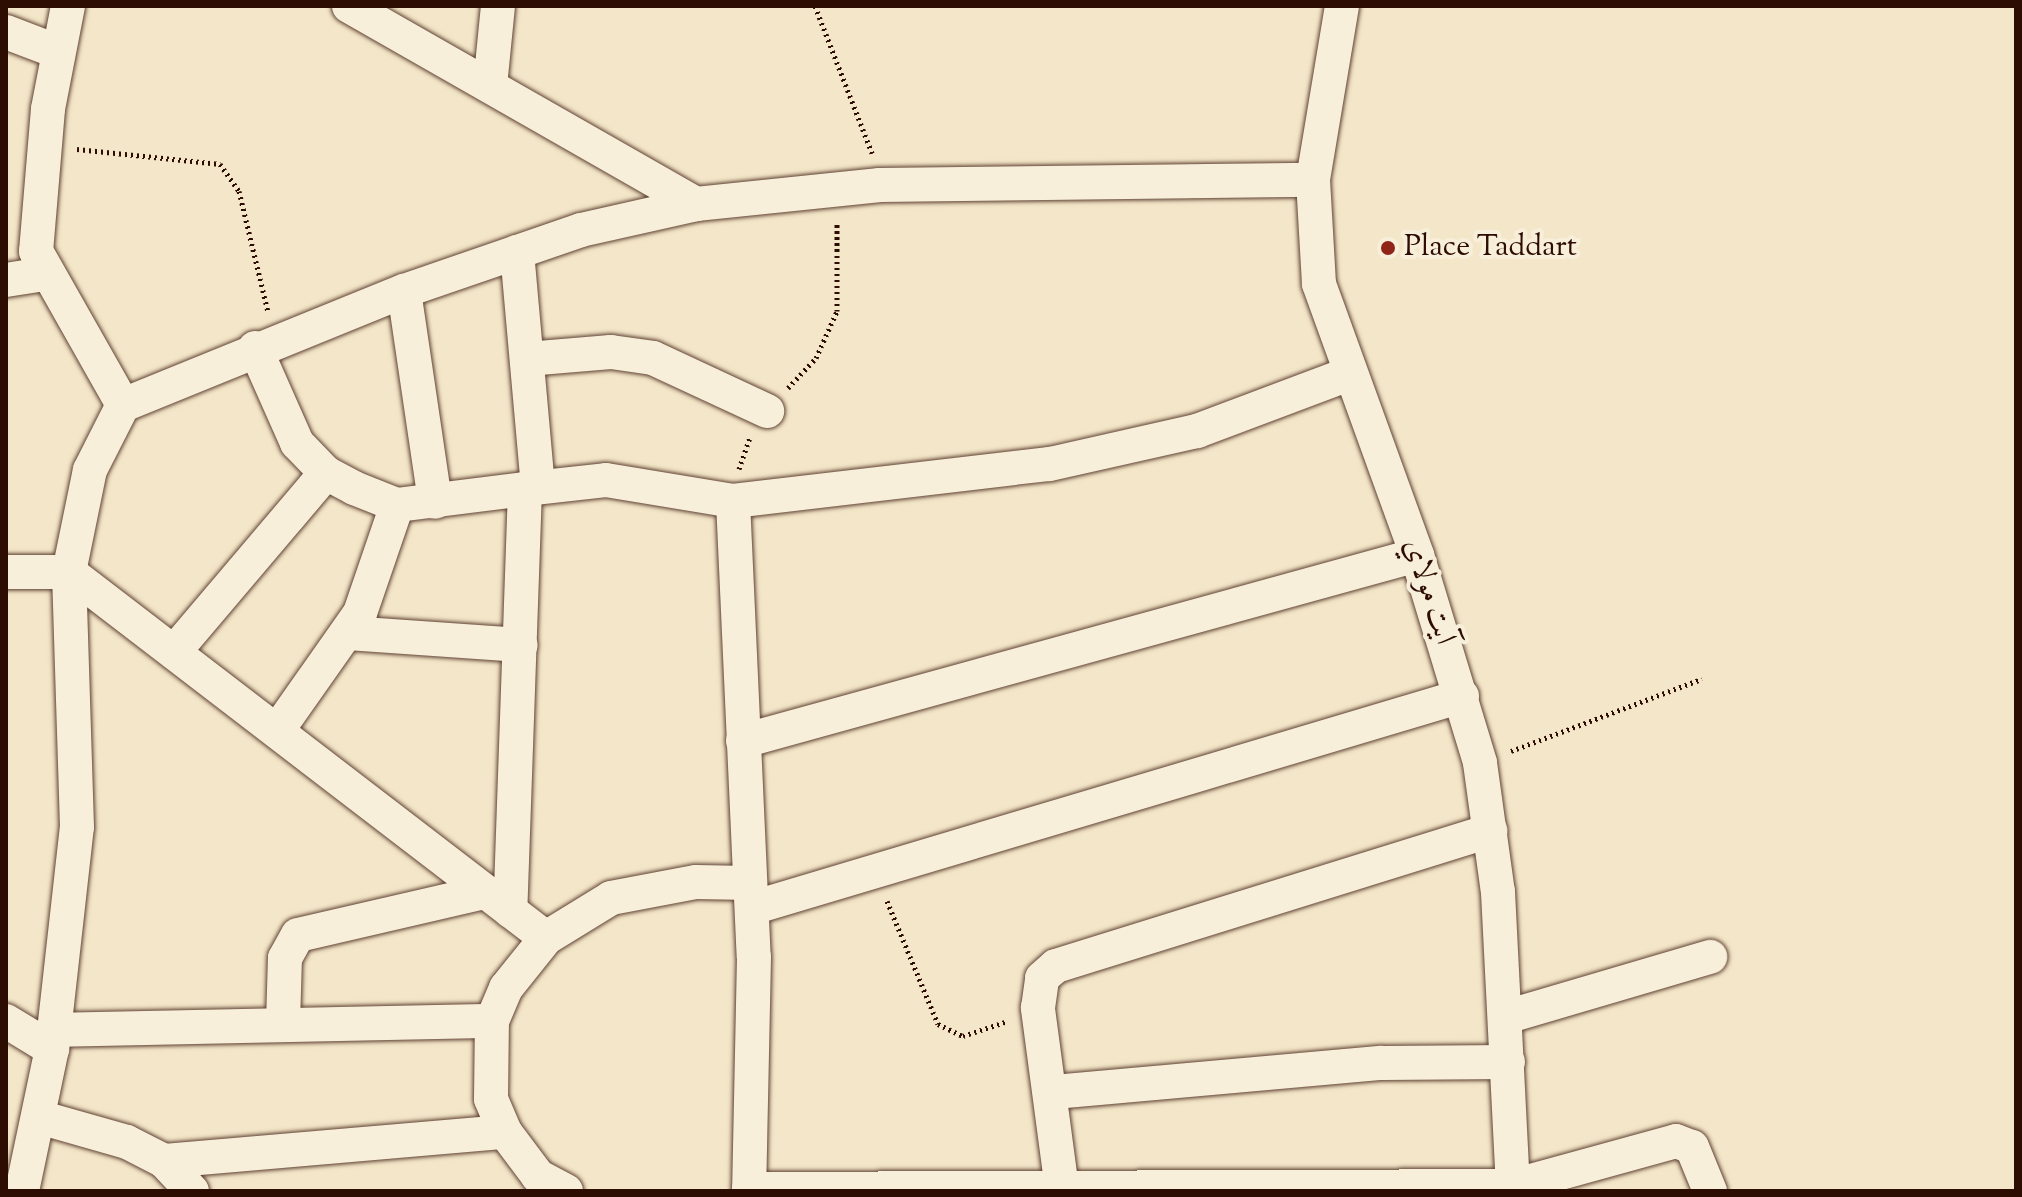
<!DOCTYPE html>
<meta charset="utf-8">
<style>
body{margin:0}
#map{position:relative;width:2022px;height:1197px;overflow:hidden;background:#f4e6c8;font-family:"Sorts Mill Goudy",Amiri,serif}
div>[style]{position:absolute}
.path>*{height:5px;margin-top:-2.5px;transform-origin:0;background:repeating-linear-gradient(90deg,#2d0c01 0 2px,transparent 0 6px)}
.roads{filter:drop-shadow(0 0 2px #5f4233) drop-shadow(0 0 2px #5f4233)}
.minor>*{height:34px;margin:-17px;padding:0 17px;transform-origin:17px;border-radius:17px;background:#f8efdb}
.dots>*{width:22px;height:22px;translate:-50% -50%;box-sizing:border-box;border:4px solid #f8efdb;border-radius:50%}
span{translate:-50% -50%;white-space:nowrap;text-align:center;line-height:1.15;-webkit-text-stroke:8px #f8efdb;paint-order:stroke}
.poi-label{font-size:30px;color:#2d0c01}
.left{translate:0 -50%;text-align:left}
.street-label{font-size:30px;color:#2d0c01}
.frame{position:absolute;inset:0;border:8px solid #2d0c01;pointer-events:none}
</style>
<div id="map">
<div class="path">
<div style="left:815px;top:6px;width:158px;rotate:68.8deg"></div>
<div style="left:77px;top:149px;width:144px;rotate:6deg"></div>
<div style="left:220px;top:164px;width:33px;rotate:55deg"></div>
<div style="left:239px;top:191px;width:124px;rotate:76.5deg"></div>
<div style="left:788px;top:388px;width:41px;rotate:-47deg"></div>
<div style="left:816px;top:358px;width:51px;rotate:-65.9deg"></div>
<div style="left:837px;top:311px;width:89px;rotate:-90deg"></div>
<div style="left:739px;top:469px;width:34px;rotate:-71deg"></div>
<div style="left:1511px;top:751px;width:204px;rotate:-20.7deg"></div>
<div style="left:887px;top:901px;width:133px;rotate:67.5deg"></div>
<div style="left:938px;top:1024px;width:28px;rotate:26deg"></div>
<div style="left:963px;top:1036px;width:47px;rotate:-18.4deg"></div>
</div>
<div class="roads">
<div class="minor">
<div style="left:68px;top:6px;width:105px;rotate:101deg"></div>
<div style="left:48px;top:109px;width:143px;rotate:94.8deg"></div>
<div style="left:36px;top:251px;width:177px;rotate:60.5deg"></div>
<div style="left:349px;top:6px;width:400px;rotate:29.7deg"></div>
<div style="left:1342px;top:6px;width:176px;rotate:99.5deg"></div>
<div style="left:1313px;top:180px;width:104px;rotate:86.7deg"></div>
<div style="left:1319px;top:284px;width:288px;rotate:70.1deg"></div>
<div style="left:1417px;top:555px;width:217px;rotate:73.1deg"></div>
<div style="left:1480px;top:763px;width:130px;rotate:82.1deg"></div>
<div style="left:1498px;top:892px;width:299px;rotate:87.1deg"></div>
<div style="left:6px;top:32px;width:53px;rotate:20.8deg"></div>
<div style="left:490px;top:86px;width:80px;rotate:-84.3deg"></div>
<div style="left:517px;top:252px;width:235px;rotate:84.9deg"></div>
<div style="left:6px;top:280px;width:39px;rotate:-9deg"></div>
<div style="left:404px;top:291px;width:213px;rotate:81.6deg"></div>
<div style="left:255px;top:348px;width:104px;rotate:66.1deg"></div>
<div style="left:297px;top:443px;width:42px;rotate:46deg"></div>
<div style="left:326px;top:473px;width:32px;rotate:28deg"></div>
<div style="left:354px;top:488px;width:46px;rotate:21.6deg"></div>
<div style="left:397px;top:505px;width:129px;rotate:-7.1deg"></div>
<div style="left:525px;top:489px;width:422px;rotate:92deg"></div>
<div style="left:527px;top:359px;width:84px;rotate:-4.8deg"></div>
<div style="left:611px;top:352px;width:42px;rotate:8.1deg"></div>
<div style="left:653px;top:358px;width:126px;rotate:24.9deg"></div>
<div style="left:525px;top:489px;width:81px;rotate:-6.3deg"></div>
<div style="left:606px;top:480px;width:129px;rotate:9.4deg"></div>
<div style="left:733px;top:501px;width:319px;rotate:-6.7deg"></div>
<div style="left:1050px;top:464px;width:151px;rotate:-12.7deg"></div>
<div style="left:1197px;top:431px;width:162px;rotate:-20.6deg"></div>
<div style="left:733px;top:501px;width:456px;rotate:87.4deg"></div>
<div style="left:754px;top:957px;width:234px;rotate:91.2deg"></div>
<div style="left:6px;top:572px;width:63px"></div>
<div style="left:69px;top:572px;width:601px;rotate:37.5deg"></div>
<div style="left:348px;top:633px;width:173px;rotate:4deg"></div>
<div style="left:174px;top:652px;width:235px;rotate:-49.7deg"></div>
<div style="left:277px;top:731px;width:144px;rotate:-54.9deg"></div>
<div style="left:360px;top:613px;width:114px;rotate:-71.1deg"></div>
<div style="left:743px;top:741px;width:699px;rotate:-15.43deg"></div>
<div style="left:752px;top:908px;width:741px;rotate:-16.63deg"></div>
<div style="left:1506px;top:1017px;width:213px;rotate:-16.4deg"></div>
<div style="left:6px;top:1021px;width:54px;rotate:31.3deg"></div>
<div style="left:283px;top:1024px;width:66px;rotate:-88.3deg"></div>
<div style="left:285px;top:958px;width:26px;rotate:-61deg"></div>
<div style="left:298px;top:935px;width:191px;rotate:-13deg"></div>
<div style="left:54px;top:1030px;width:438px;rotate:-1.2deg"></div>
<div style="left:1054px;top:1092px;width:329px;rotate:-5.1deg"></div>
<div style="left:1382px;top:1063px;width:126px;rotate:-0.5deg"></div>
<div style="left:39px;top:1117px;width:91px;rotate:15.9deg"></div>
<div style="left:127px;top:1142px;width:42px;rotate:27.2deg"></div>
<div style="left:164px;top:1161px;width:41px;rotate:47deg"></div>
<div style="left:164px;top:1161px;width:342px;rotate:-4.9deg"></div>
<div style="left:749px;top:1189px;width:764px;rotate:-0.22deg"></div>
<div style="left:1513px;top:1186px;width:169px;rotate:-15.4deg"></div>
<div style="left:1676px;top:1141px;width:17px;rotate:21deg"></div>
<div style="left:1692px;top:1147px;width:48px;rotate:67.8deg"></div>
<div style="left:1062px;top:1189px;width:183px;rotate:-97.6deg"></div>
<div style="left:1038px;top:1008px;width:30px;rotate:-82deg"></div>
<div style="left:1042px;top:978px;width:18px;rotate:-41deg"></div>
<div style="left:1056px;top:966px;width:455px;rotate:-17.3deg"></div>
<div style="left:22px;top:1191px;width:145px;rotate:-78.1deg"></div>
<div style="left:52px;top:1049px;width:223px;rotate:-83.6deg"></div>
<div style="left:77px;top:827px;width:255px;rotate:-91.8deg"></div>
<div style="left:69px;top:572px;width:104px;rotate:-78.4deg"></div>
<div style="left:90px;top:470px;width:73px;rotate:-63.1deg"></div>
<div style="left:123px;top:405px;width:303px;rotate:-22.1deg"></div>
<div style="left:404px;top:291px;width:187px;rotate:-19deg"></div>
<div style="left:581px;top:230px;width:118px;rotate:-12.7deg"></div>
<div style="left:696px;top:204px;width:185px;rotate:-5.9deg"></div>
<div style="left:880px;top:185px;width:433px;rotate:-0.7deg"></div>
<div style="left:566px;top:1191px;width:32px;rotate:-152deg"></div>
<div style="left:538px;top:1176px;width:55px;rotate:-126.9deg"></div>
<div style="left:505px;top:1132px;width:36px;rotate:-113deg"></div>
<div style="left:491px;top:1099px;width:78px;rotate:-89.3deg"></div>
<div style="left:492px;top:1021px;width:36px;rotate:-67deg"></div>
<div style="left:506px;top:988px;width:64px;rotate:-51.3deg"></div>
<div style="left:546px;top:938px;width:76px;rotate:-31.6deg"></div>
<div style="left:611px;top:898px;width:86px;rotate:-10.7deg"></div>
<div style="left:696px;top:882px;width:54px;rotate:1.1deg"></div>
</div>
</div>
<div class="dots">
<div style="left:1388px;top:248px;background:#8f2418"></div>
</div>
<div class="poi-label">
<span class="left" style="left:1404px;top:248px">Place Taddart</span>
</div>
<div class="street-label">
<span style="left:1428px;top:592px;rotate:72deg">آيت مولاي</span>
</div>
<div class="frame"></div>
</div>
